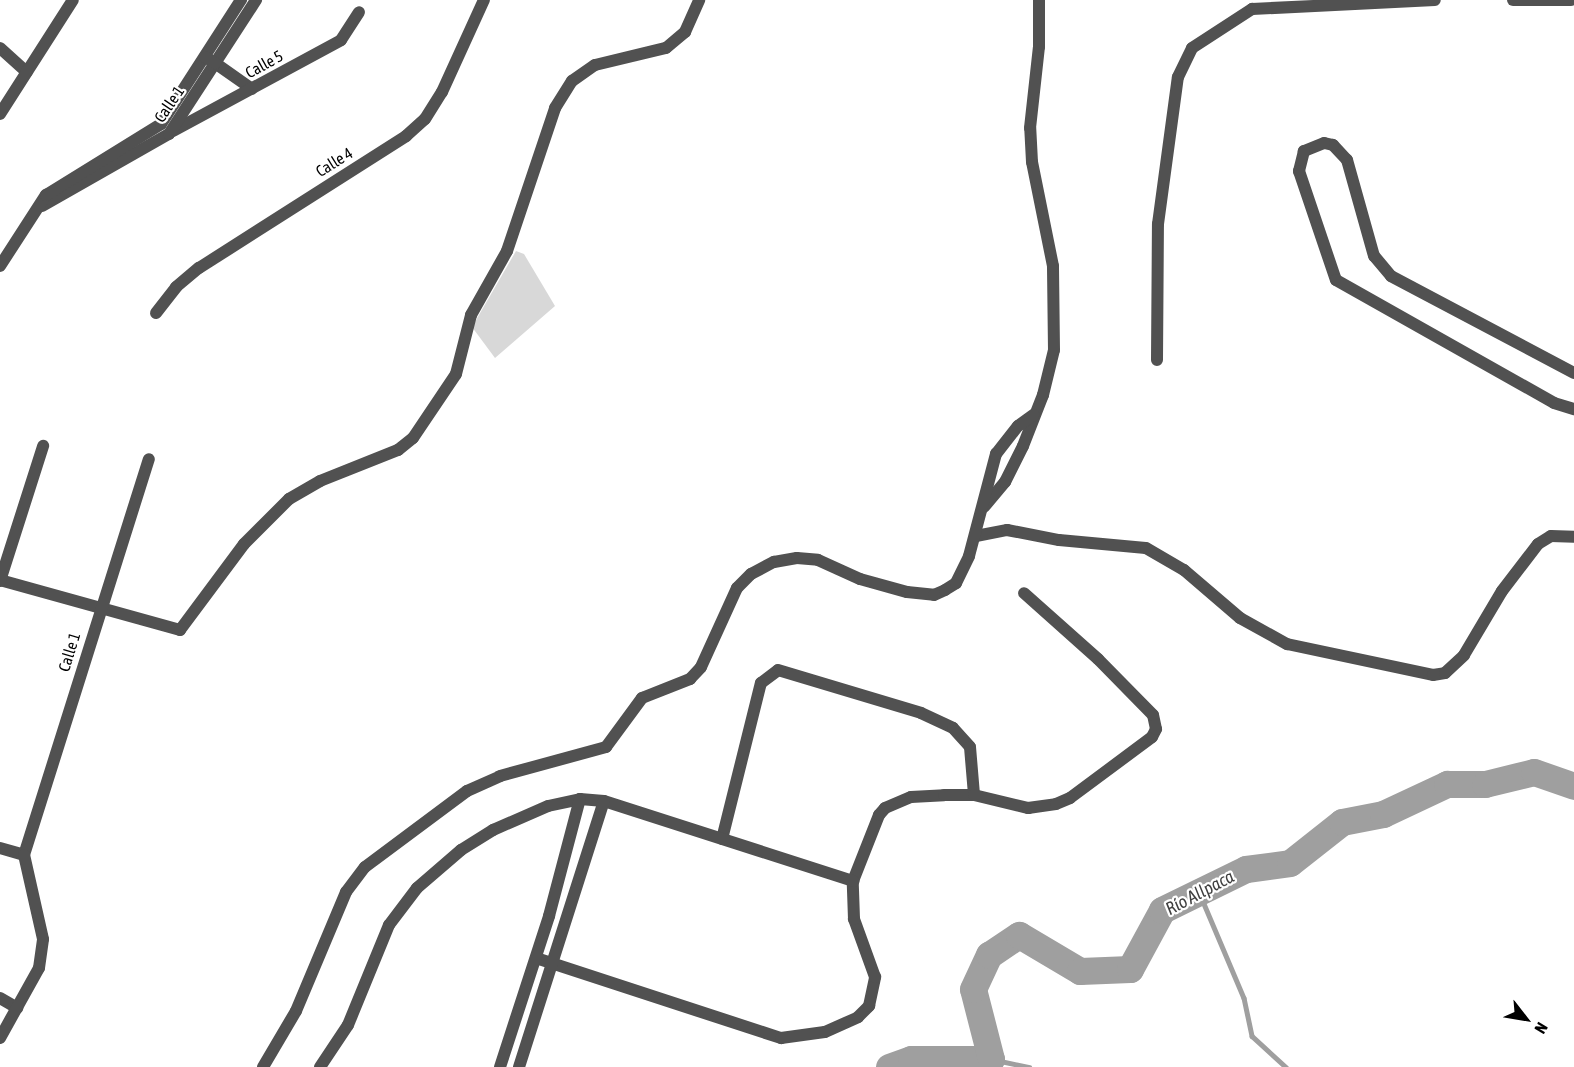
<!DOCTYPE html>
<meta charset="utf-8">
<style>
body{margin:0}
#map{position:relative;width:1574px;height:1067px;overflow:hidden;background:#fff;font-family:"Asap Condensed",sans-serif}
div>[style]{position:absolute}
.green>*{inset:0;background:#d8d8d8}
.stream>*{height:4.5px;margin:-2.25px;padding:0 2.25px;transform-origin:2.25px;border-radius:2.25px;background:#9f9f9f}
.river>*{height:27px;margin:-13.5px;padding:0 13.5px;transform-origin:13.5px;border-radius:13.5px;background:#9f9f9f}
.minor>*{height:12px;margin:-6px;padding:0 6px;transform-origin:6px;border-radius:6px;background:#515151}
.tertiary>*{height:12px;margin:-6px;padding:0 6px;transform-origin:6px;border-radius:6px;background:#515151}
span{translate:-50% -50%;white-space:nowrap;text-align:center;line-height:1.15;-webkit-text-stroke:4.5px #fff;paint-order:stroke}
.street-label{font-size:16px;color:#000}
.water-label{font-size:18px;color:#404040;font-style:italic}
.north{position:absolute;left:1496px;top:989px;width:60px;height:60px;-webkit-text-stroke:4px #fff;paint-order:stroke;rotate:121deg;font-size:16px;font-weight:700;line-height:24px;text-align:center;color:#000}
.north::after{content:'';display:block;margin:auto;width:21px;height:27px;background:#000;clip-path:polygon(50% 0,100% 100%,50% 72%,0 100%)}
</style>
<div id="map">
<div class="green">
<div style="clip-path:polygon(516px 251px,524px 254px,555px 306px,495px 358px,472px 327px)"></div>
</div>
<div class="stream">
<div style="left:1199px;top:892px;width:115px;rotate:67deg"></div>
<div style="left:1244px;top:998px;width:39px;rotate:78deg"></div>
<div style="left:1252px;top:1036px;width:46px;rotate:42.4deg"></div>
<div style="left:991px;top:1059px;width:39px;rotate:12deg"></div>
</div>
<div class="river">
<div style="left:889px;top:1067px;width:23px;rotate:-20deg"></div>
<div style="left:911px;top:1059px;width:80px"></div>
<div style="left:991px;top:1059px;width:72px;rotate:-104.4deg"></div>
<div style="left:973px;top:989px;width:38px;rotate:-65deg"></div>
<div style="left:989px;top:955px;width:36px;rotate:-34deg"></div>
<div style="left:1019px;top:935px;width:71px;rotate:30.5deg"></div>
<div style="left:1080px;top:971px;width:50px;rotate:-2.3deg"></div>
<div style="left:1130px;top:969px;width:67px;rotate:-61.5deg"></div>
<div style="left:1162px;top:910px;width:93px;rotate:-26deg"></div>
<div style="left:1246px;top:869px;width:44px;rotate:-7.8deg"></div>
<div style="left:1290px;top:863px;width:66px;rotate:-38.3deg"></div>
<div style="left:1342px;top:822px;width:42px;rotate:-11deg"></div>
<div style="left:1383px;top:814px;width:71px;rotate:-25.1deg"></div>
<div style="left:1447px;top:784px;width:38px"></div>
<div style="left:1485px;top:784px;width:50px;rotate:-13.8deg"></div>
<div style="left:1534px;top:772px;width:42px;rotate:19.3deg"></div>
</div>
<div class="minor">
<div style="left:1513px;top:0;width:58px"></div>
<div style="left:0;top:48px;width:36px;rotate:42deg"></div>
<div style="left:215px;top:63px;width:45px;rotate:35.1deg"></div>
<div style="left:0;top:114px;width:135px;rotate:-57.4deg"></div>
<div style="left:173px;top:131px;width:191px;rotate:-28.4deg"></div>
<div style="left:341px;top:40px;width:33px;rotate:-57deg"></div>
<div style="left:42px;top:206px;width:146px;rotate:-29.6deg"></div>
<div style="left:169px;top:134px;width:160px;rotate:-57deg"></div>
<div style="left:0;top:266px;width:85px;rotate:-57.1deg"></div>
<div style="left:46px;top:195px;width:135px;rotate:-31.7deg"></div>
<div style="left:161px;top:124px;width:148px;rotate:-57.2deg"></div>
<div style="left:156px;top:313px;width:33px;rotate:-52deg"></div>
<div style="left:176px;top:287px;width:30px;rotate:-40deg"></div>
<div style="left:199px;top:268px;width:246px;rotate:-32.5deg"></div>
<div style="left:406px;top:136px;width:25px;rotate:-42deg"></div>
<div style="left:425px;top:119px;width:32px;rotate:-58deg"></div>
<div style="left:442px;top:92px;width:101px;rotate:-65.5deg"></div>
<div style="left:1157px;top:360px;width:136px;rotate:-89.6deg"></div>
<div style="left:1158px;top:224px;width:148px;rotate:-82.3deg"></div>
<div style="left:1178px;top:77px;width:32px;rotate:-64deg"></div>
<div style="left:1192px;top:48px;width:72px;rotate:-33deg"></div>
<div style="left:1252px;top:9px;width:183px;rotate:-2.8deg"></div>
<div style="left:1574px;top:373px;width:207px;rotate:-152.1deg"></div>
<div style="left:1391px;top:276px;width:26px;rotate:-130deg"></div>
<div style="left:1374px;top:256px;width:100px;rotate:-105.7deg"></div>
<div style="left:1347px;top:160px;width:21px;rotate:-133deg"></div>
<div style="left:1333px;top:145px;width:9px;rotate:-167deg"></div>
<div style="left:1324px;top:143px;width:22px;rotate:158deg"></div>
<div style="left:1304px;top:151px;width:21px;rotate:104deg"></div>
<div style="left:1299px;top:171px;width:115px;rotate:71.3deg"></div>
<div style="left:1336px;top:280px;width:250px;rotate:29.4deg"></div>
<div style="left:1554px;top:403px;width:21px;rotate:17deg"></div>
<div style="left:984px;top:507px;width:33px;rotate:-50deg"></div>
<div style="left:1005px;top:482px;width:40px;rotate:-63.4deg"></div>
<div style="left:1023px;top:446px;width:55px;rotate:-68.6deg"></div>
<div style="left:1043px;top:395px;width:46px;rotate:-76.3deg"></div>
<div style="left:1054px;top:350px;width:84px;rotate:-90.7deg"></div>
<div style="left:1053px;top:266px;width:106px;rotate:-101.4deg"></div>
<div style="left:1032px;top:162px;width:34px;rotate:-93deg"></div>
<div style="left:1030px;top:128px;width:81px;rotate:-83.7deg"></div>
<div style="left:1039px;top:47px;width:47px;rotate:-90deg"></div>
<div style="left:976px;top:536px;width:32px;rotate:-11deg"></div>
<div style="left:1007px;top:530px;width:53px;rotate:10.9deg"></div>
<div style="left:1059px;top:540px;width:87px;rotate:5.3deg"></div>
<div style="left:1146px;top:548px;width:44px;rotate:30.1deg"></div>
<div style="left:1184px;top:570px;width:74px;rotate:40.6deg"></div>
<div style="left:1240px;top:618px;width:54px;rotate:29deg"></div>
<div style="left:1287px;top:644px;width:149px;rotate:12deg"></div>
<div style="left:1433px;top:675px;width:12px;rotate:-9deg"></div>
<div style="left:1445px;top:673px;width:26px;rotate:-43deg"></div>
<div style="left:1464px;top:655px;width:74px;rotate:-59.3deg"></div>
<div style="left:1502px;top:591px;width:59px;rotate:-52.5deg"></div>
<div style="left:1538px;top:544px;width:15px;rotate:-32deg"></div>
<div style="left:1551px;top:536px;width:23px;rotate:2deg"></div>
<div style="left:0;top:580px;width:187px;rotate:15.5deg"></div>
<div style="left:180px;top:630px;width:107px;rotate:-53.3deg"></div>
<div style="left:244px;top:544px;width:64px;rotate:-45deg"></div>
<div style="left:289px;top:499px;width:36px;rotate:-30deg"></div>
<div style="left:320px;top:481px;width:84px;rotate:-21.7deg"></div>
<div style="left:398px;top:450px;width:19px;rotate:-39deg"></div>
<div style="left:413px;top:438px;width:77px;rotate:-56.1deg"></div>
<div style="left:456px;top:374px;width:61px;rotate:-75.7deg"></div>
<div style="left:471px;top:315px;width:73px;rotate:-60.6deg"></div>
<div style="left:507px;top:251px;width:151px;rotate:-71.4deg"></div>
<div style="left:555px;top:108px;width:32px;rotate:-58deg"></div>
<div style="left:572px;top:81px;width:28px;rotate:-35deg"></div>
<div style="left:595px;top:65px;width:73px;rotate:-13.5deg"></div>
<div style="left:666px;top:48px;width:25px;rotate:-40deg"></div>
<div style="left:685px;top:32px;width:35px;rotate:-66deg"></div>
<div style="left:0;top:581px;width:142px;rotate:-72.3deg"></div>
<div style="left:722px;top:839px;width:161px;rotate:-76deg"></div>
<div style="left:761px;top:683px;width:21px;rotate:-37deg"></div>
<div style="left:778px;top:670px;width:149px;rotate:16.7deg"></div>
<div style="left:921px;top:713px;width:35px;rotate:25deg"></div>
<div style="left:953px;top:728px;width:25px;rotate:48deg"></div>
<div style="left:970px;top:747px;width:48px;rotate:85.2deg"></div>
<div style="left:0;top:848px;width:25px;rotate:16deg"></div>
<div style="left:24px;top:855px;width:415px;rotate:-72.5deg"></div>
<div style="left:536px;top:958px;width:258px;rotate:18.1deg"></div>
<div style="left:781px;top:1038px;width:44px;rotate:-7.8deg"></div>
<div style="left:825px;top:1032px;width:36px;rotate:-24deg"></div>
<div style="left:858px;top:1017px;width:16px;rotate:-45deg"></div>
<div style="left:869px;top:1006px;width:30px;rotate:-78deg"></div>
<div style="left:875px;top:977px;width:62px;rotate:-109.9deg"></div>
<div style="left:854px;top:919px;width:38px;rotate:-92deg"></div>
<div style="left:853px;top:881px;width:71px;rotate:-68.5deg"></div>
<div style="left:879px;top:815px;width:9px;rotate:-49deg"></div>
<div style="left:885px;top:808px;width:28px;rotate:-23deg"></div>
<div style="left:911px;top:797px;width:33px;rotate:-3deg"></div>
<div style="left:944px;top:795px;width:30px"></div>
<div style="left:974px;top:795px;width:56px;rotate:13.5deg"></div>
<div style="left:1028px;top:808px;width:28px;rotate:-8deg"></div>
<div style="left:1056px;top:804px;width:15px;rotate:-23deg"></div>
<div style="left:1070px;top:798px;width:102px;rotate:-36.6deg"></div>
<div style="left:1152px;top:737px;width:9px;rotate:-63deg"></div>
<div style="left:1156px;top:729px;width:14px;rotate:-102deg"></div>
<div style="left:1153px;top:715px;width:78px;rotate:-134.5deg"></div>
<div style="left:1098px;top:659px;width:99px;rotate:-138.3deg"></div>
<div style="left:0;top:998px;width:20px;rotate:30deg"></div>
<div style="left:0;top:1038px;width:80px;rotate:-60.9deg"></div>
<div style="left:39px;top:968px;width:29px;rotate:-82deg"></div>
<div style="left:43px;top:939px;width:86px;rotate:-102.7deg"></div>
<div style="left:263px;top:1067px;width:65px;rotate:-59.5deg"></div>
<div style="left:296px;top:1011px;width:129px;rotate:-67.2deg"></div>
<div style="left:346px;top:892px;width:31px;rotate:-53deg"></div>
<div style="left:365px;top:867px;width:127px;rotate:-36.7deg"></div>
<div style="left:467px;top:791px;width:36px;rotate:-24deg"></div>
<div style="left:500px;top:776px;width:110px;rotate:-15.3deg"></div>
<div style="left:606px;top:747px;width:61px;rotate:-53.7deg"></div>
<div style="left:642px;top:698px;width:52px;rotate:-21.6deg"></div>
<div style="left:690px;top:679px;width:16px;rotate:-47deg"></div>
<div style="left:701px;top:667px;width:87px;rotate:-65.5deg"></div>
<div style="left:737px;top:588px;width:20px;rotate:-45deg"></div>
<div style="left:751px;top:574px;width:26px;rotate:-28deg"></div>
<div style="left:774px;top:562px;width:23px;rotate:-10deg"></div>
<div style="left:797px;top:558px;width:21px;rotate:5deg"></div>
<div style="left:818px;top:560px;width:46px;rotate:24.3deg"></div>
<div style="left:860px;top:579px;width:49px;rotate:15.5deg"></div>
<div style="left:907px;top:592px;width:27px;rotate:6deg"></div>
<div style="left:934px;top:595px;width:12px;rotate:-24deg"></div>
<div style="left:945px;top:590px;width:13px;rotate:-32deg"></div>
<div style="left:956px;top:583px;width:30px;rotate:-64deg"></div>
<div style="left:969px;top:556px;width:106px;rotate:-75.2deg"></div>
<div style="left:996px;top:454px;width:36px;rotate:-52deg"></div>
<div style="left:1018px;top:426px;width:19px;rotate:-36deg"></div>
<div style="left:320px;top:1067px;width:50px;rotate:-56.3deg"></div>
<div style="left:348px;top:1025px;width:108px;rotate:-67.7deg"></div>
<div style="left:389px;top:925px;width:46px;rotate:-52.9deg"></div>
<div style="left:417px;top:888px;width:58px;rotate:-40.8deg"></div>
<div style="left:461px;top:850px;width:38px;rotate:-32deg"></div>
<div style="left:493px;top:830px;width:60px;rotate:-23.6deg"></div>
<div style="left:548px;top:806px;width:33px;rotate:-12deg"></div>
<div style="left:580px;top:799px;width:24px;rotate:5deg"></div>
<div style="left:604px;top:801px;width:262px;rotate:17.8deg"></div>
<div style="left:500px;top:1067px;width:159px;rotate:-72deg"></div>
<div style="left:549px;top:916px;width:121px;rotate:-75.2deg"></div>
<div style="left:519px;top:1067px;width:279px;rotate:-72.3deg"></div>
</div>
<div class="tertiary">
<div style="left:205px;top:57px;width:12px;rotate:31deg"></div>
</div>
<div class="street-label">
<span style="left:264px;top:64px;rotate:-29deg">Calle 5</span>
<span style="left:169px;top:104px;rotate:-56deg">Calle 1</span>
<span style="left:334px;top:162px;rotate:-32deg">Calle 4</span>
<span style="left:69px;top:652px;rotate:-73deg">Calle 1</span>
</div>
<div class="water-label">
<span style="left:1200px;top:893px;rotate:-28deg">Río Allpaca</span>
</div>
<div class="north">N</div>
</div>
